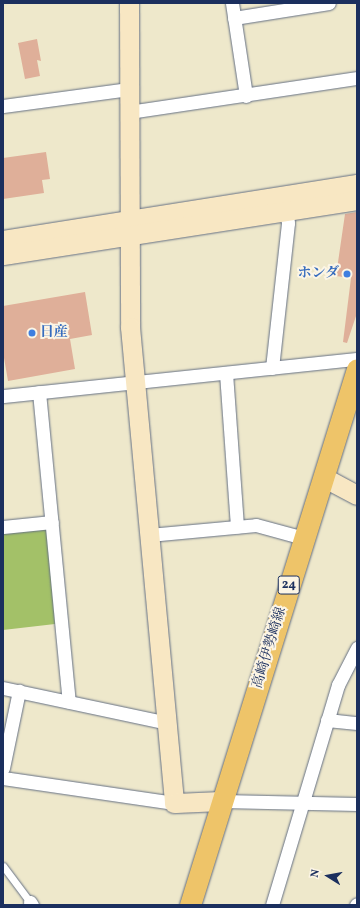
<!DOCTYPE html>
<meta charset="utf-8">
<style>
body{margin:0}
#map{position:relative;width:360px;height:908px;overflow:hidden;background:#eee8cb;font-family:Vollkorn,"Noto Serif JP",serif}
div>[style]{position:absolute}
.green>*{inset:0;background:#a3c168}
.building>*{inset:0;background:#dfaf99}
.roads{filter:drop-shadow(0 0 1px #657084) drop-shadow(0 0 1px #657084)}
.lane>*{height:7px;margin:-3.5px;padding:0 3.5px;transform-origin:3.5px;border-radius:3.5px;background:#fff}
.street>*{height:13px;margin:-6.5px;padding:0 6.5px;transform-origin:6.5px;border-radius:6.5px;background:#fff}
.secondary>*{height:19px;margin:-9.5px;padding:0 9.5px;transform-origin:9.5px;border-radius:9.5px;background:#f8e7c3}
.primary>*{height:21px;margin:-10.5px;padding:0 10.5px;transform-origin:10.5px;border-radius:10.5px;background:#eec469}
.dots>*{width:11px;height:11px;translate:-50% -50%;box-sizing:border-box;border:2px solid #fcf5e5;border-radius:50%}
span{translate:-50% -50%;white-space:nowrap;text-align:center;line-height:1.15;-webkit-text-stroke:4px #fcf5e5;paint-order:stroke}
.shield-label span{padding:1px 3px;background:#fcf5e5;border:1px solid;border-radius:3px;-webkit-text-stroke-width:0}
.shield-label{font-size:13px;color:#1b2f5e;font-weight:700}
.shop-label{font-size:14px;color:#366cbe;font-weight:700}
.right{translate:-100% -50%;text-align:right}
.left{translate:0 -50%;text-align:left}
.street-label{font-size:14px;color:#1b2f5e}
.frame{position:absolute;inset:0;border:4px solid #1b2f5e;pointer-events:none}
.north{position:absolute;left:308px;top:856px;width:40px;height:40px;-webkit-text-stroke:3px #fcf5e5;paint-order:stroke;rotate:281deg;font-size:11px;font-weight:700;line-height:16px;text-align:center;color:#1b2f5e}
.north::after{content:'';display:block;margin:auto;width:14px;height:18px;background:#1b2f5e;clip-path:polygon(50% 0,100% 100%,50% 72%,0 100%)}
</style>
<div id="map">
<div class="green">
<div style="clip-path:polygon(47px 528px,55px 624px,3px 630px,3px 530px)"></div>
</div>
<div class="building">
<div style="clip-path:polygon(37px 39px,41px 61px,37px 60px,40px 76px,25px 79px,18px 43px)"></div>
<div style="clip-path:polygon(46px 152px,50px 179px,42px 180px,44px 193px,3px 199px,3px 158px)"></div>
<div style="clip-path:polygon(357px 212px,357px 313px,347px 343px,343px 342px,351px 278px,336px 276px,345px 214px)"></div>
<div style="clip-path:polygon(85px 292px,92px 335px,70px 339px,75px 369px,8px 381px,3px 352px,3px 306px)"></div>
</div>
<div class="roads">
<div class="lane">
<div style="left:3px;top:866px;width:45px;rotate:53.1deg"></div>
</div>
<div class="street">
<div style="left:232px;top:3px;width:94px;rotate:81.4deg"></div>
<div style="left:234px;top:18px;width:96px;rotate:-9deg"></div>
<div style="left:3px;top:106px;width:127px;rotate:-7.7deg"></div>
<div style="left:129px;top:112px;width:231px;rotate:-8.5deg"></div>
<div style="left:272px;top:368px;width:146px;rotate:-83.7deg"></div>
<div style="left:288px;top:223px;width:12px;rotate:-99deg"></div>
<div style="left:226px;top:373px;width:154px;rotate:85.9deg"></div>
<div style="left:39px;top:392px;width:311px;rotate:84.5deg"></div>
<div style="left:3px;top:396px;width:356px;rotate:-6deg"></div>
<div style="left:3px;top:527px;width:49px;rotate:-5.8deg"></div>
<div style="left:149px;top:535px;width:107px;rotate:-5.3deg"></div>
<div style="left:256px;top:525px;width:50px;rotate:15.2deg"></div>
<div style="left:3px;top:688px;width:168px;rotate:12deg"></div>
<div style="left:327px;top:720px;width:30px;rotate:6deg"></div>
<div style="left:3px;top:768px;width:79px;rotate:-78.3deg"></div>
<div style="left:3px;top:778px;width:173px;rotate:8.3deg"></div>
<div style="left:222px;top:801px;width:135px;rotate:1.3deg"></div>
<div style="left:30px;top:902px;width:4px;rotate:56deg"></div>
<div style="left:272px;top:905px;width:230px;rotate:-73.3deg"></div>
<div style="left:338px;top:685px;width:42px;rotate:-62.8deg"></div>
<div style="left:356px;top:905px;width:1px;rotate:-45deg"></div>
</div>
<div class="secondary">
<div style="left:129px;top:3px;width:324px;rotate:89.8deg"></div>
<div style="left:130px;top:327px;width:478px;rotate:84.7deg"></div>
<div style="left:174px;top:803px;width:48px;rotate:-2.4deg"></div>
<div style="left:3px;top:240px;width:358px;rotate:-9deg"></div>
<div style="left:3px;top:255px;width:358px;rotate:-8.8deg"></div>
<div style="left:323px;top:477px;width:38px;rotate:28deg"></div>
</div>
<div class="primary">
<div style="left:190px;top:905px;width:561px;rotate:-72.69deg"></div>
</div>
</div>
<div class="dots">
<div style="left:347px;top:274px;background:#3f7fe0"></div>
<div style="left:32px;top:333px;background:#3f7fe0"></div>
</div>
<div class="shield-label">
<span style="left:289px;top:585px">24</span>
</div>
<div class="shop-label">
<span class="right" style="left:339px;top:274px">ホンダ</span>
<span class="left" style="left:40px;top:333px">日産</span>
</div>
<div class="street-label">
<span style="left:270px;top:648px;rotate:-73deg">高崎伊勢崎線</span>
</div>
<div class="frame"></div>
<div class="north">N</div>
</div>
